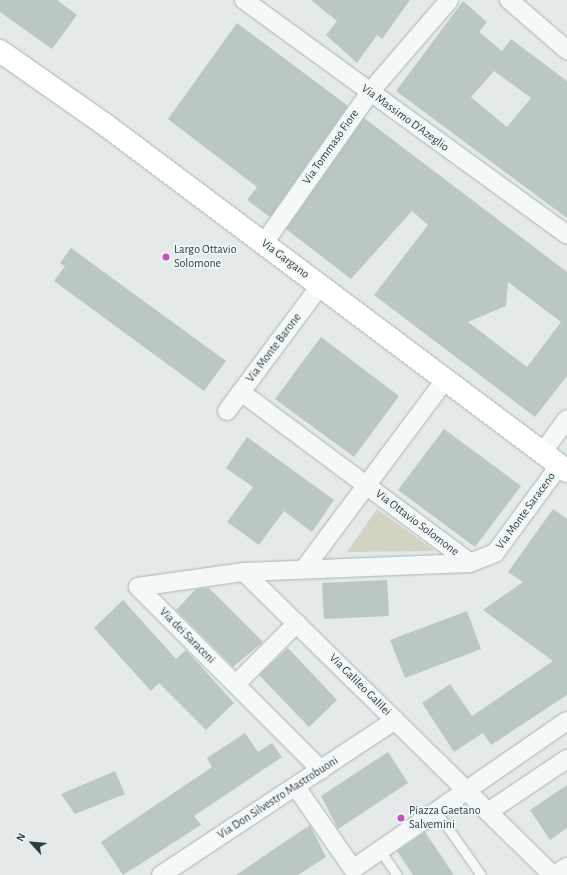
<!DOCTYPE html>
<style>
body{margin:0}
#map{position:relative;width:567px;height:875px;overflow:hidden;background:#e3eae9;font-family:"Alegreya Sans",sans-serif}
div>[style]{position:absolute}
.green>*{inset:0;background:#d3d3c4}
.building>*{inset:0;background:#bac7c5}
.roads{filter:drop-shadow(0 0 1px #a8b4b3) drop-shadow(0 0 1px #a8b4b3)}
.service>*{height:9px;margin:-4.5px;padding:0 4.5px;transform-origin:4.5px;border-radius:4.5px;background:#f5f8f8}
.minor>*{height:18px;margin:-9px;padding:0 9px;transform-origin:9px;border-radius:9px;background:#f5f8f8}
.secondary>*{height:22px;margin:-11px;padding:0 11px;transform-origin:11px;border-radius:11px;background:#fff}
.dots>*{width:11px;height:11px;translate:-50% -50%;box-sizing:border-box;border:2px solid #f2f7f7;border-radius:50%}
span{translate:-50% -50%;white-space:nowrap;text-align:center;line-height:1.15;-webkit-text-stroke:3.5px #f2f7f7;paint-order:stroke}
.street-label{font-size:12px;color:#2b413f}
.poi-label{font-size:12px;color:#2b413f}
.left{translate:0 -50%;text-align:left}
.north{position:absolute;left:12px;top:823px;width:40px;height:40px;-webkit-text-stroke:3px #f2f7f7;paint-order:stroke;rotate:297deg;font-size:11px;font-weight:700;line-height:16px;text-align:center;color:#2b413f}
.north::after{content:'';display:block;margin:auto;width:14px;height:18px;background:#2b413f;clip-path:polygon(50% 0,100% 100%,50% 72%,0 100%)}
</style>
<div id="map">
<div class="green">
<div style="clip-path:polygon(377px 509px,435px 551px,347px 552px)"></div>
</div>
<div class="building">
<div style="clip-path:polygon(0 0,57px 0,77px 15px,52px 49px,0 12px)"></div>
<div style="clip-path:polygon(311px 0,410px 0,382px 39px,377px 35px,357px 63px,326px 35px,337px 21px)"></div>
<div style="clip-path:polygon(evenodd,463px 1px,487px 22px,479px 32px,502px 51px,511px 39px,567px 81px,567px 218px,396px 91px,463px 1px,494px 71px,531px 98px,507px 127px,471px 97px,494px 71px)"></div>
<div style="clip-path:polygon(237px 23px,348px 106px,270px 217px,247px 200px,257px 187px,168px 119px)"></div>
<div style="clip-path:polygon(evenodd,364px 118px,567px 272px,567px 376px,535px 417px,374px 295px,428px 225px,412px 211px,351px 279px,286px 229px,364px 118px,508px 282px,561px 322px,527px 367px,468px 322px,506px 306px,508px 282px)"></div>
<div style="clip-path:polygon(71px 248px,226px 361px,204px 391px,54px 281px,65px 266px,60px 263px)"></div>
<div style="clip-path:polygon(321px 337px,399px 396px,354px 457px,275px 399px)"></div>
<div style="clip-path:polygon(444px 429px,521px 486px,475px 547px,398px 490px)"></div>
<div style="clip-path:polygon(247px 437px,334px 500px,312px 532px,284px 511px,259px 545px,227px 522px,253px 487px,226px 468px)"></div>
<div style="clip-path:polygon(553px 509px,567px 519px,567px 695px,491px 745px,483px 733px,454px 752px,422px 703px,450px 684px,472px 716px,553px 661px,483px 610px,523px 582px,508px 572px)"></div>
<div style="clip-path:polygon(387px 580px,389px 616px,324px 619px,322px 583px)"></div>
<div style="clip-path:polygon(209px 588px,263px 642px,233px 667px,176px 610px,196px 589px)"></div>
<div style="clip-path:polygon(123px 600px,176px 659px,186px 650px,234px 703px,206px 730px,159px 683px,151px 691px,94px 628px)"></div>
<div style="clip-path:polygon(467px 611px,481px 649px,405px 678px,390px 640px)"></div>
<div style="clip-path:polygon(288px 648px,337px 700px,309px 727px,259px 675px)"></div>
<div style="clip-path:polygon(245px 733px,258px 752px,272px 743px,282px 757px,194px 816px,201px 825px,123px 875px,101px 842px,212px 767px,207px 758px)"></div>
<div style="clip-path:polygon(388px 752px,408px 783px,338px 829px,321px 796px)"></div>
<div style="clip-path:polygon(115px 771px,125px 794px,75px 814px,61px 794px)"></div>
<div style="clip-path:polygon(567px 785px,567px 828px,550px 840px,530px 810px)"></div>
<div style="clip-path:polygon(310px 825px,326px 857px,298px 875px,236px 875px)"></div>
<div style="clip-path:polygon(425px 832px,454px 875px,413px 875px,397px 851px)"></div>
</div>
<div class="roads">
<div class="service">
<div style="left:436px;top:811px;width:78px;rotate:54.9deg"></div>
<div style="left:380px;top:850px;width:30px;rotate:56deg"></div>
</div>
<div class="minor">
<div style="left:244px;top:0;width:399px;rotate:36deg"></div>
<div style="left:509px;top:0;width:77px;rotate:40.8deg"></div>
<div style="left:264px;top:243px;width:184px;rotate:-54.9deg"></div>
<div style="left:370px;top:92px;width:121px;rotate:-49.3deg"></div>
<div style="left:241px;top:392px;width:286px;rotate:36.7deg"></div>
<div style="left:227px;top:411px;width:156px;rotate:-53.4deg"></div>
<div style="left:542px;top:453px;width:42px;rotate:-53.7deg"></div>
<div style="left:304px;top:569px;width:236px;rotate:-53.3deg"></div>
<div style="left:244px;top:572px;width:226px;rotate:-2.3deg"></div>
<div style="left:470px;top:563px;width:27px;rotate:-22deg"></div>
<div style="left:495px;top:553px;width:108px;rotate:-53.7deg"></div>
<div style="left:138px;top:587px;width:107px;rotate:-8.1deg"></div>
<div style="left:244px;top:572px;width:432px;rotate:44.5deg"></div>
<div style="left:138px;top:587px;width:259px;rotate:45deg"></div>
<div style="left:236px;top:684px;width:86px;rotate:-45deg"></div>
<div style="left:296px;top:787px;width:100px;rotate:55.2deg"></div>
<div style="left:353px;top:869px;width:260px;rotate:-34.7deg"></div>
<div style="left:488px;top:812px;width:95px;rotate:-33.9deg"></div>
<div style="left:161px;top:875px;width:281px;rotate:-33.5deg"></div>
<div style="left:554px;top:875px;width:15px;rotate:-32deg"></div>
</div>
<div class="secondary">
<div style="left:0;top:51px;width:131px;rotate:35deg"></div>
<div style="left:107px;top:126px;width:575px;rotate:36.87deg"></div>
</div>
</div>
<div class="dots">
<div style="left:166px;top:257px;background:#c750bb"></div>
<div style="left:401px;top:818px;background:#c750bb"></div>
</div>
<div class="street-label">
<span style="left:405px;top:118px;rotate:36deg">Via Massimo D'Azeglio</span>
<span style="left:331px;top:147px;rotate:-55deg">Via Tommaso Fiore</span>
<span style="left:285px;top:259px;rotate:37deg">Via Gargano</span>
<span style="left:274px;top:348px;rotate:-53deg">Via Monte Barone</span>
<span style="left:526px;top:511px;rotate:-54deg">Via Monte Saraceno</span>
<span style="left:417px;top:523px;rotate:37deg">Via Ottavio Solomone</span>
<span style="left:187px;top:636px;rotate:45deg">Via dei Saraceni</span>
<span style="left:360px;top:685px;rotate:45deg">Via Galileo Galilei</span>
<span style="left:278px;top:798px;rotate:-33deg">Via Don Silvestro Mastrobuoni</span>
</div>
<div class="poi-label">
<span class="left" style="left:174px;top:257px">Largo Ottavio<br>Solomone</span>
<span class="left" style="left:409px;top:818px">Piazza Gaetano<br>Salvemini</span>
</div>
<div class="north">N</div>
</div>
